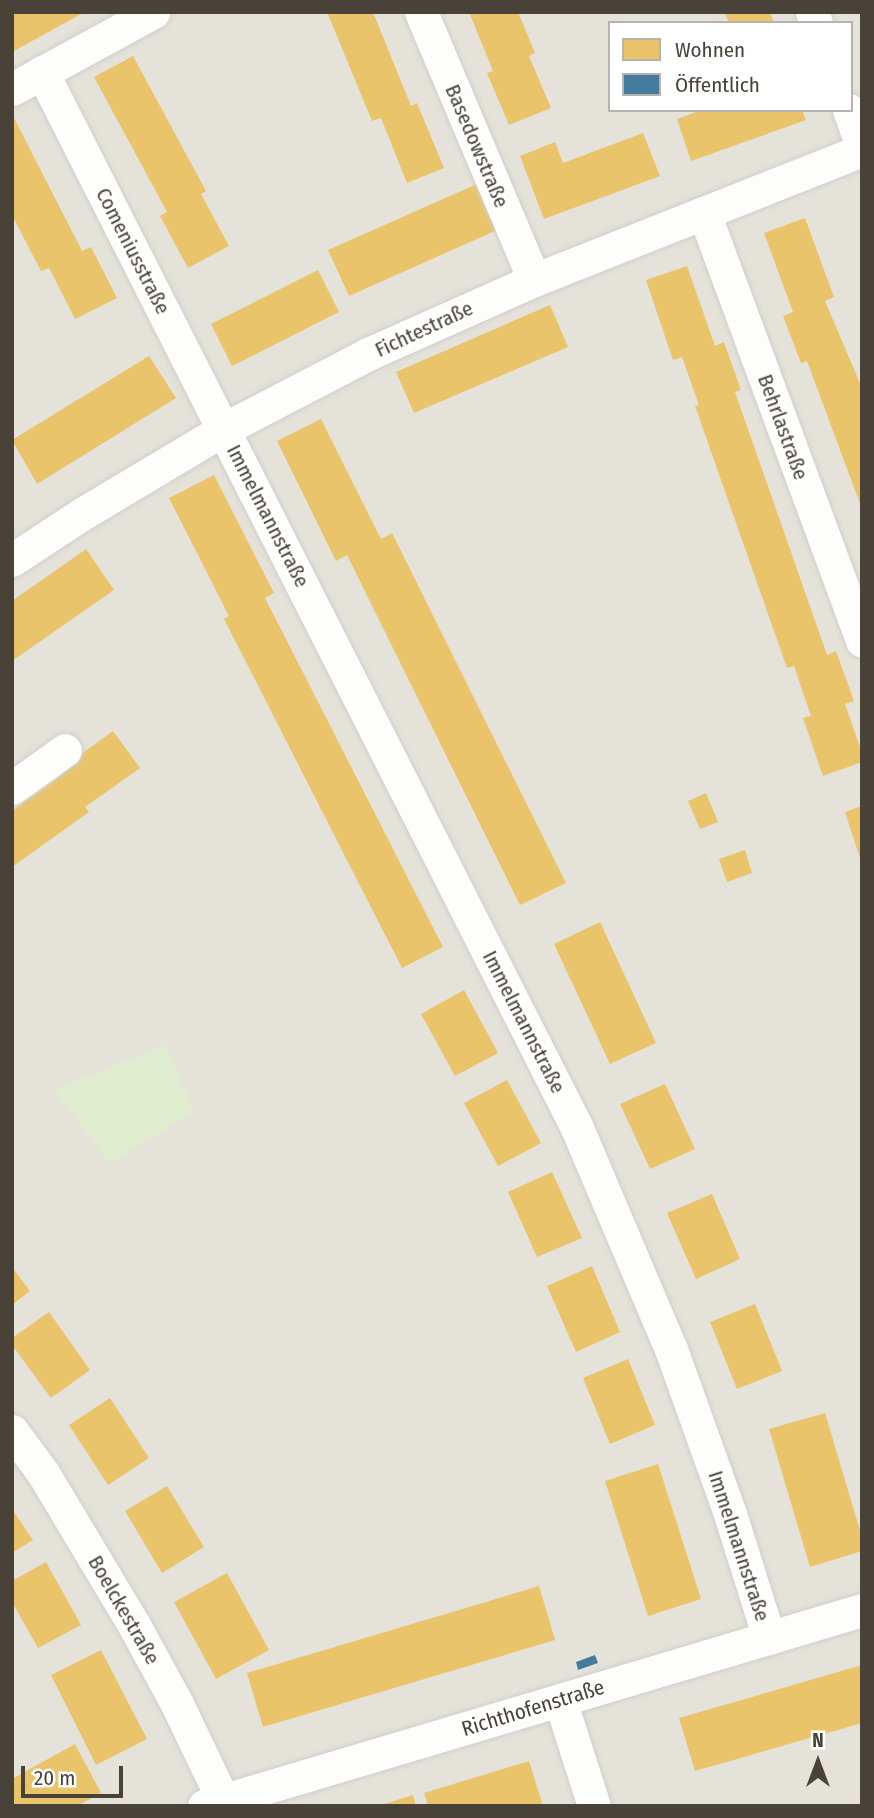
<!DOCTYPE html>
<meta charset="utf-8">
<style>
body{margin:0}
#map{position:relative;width:874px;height:1818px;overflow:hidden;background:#f2f0ed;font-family:"Fira Sans Condensed",sans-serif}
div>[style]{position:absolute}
.residential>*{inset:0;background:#e5e2da}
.green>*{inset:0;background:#e0ecce}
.homes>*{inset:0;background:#e9c46a}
.public>*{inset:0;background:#457b9d}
.roads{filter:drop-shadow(0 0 2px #d0ceca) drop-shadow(0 0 2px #d0ceca)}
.minor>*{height:33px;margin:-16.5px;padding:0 16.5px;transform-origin:16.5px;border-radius:16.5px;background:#fdfdfc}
span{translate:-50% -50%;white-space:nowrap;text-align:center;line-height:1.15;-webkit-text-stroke:7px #fff;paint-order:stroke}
.street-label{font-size:21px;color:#494238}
.frame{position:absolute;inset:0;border:14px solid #494238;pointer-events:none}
.legend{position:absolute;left:608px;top:21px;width:245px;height:91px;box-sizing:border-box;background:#fff;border:2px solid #b6b3af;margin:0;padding:9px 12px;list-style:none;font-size:21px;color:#494238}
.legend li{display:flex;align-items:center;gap:14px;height:35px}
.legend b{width:35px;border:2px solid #b6b3af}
.north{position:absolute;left:783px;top:1727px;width:70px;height:70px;-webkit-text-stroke:5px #fff;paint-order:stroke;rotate:0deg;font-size:19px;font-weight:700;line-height:28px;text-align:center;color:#494238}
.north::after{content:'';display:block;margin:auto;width:24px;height:32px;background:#494238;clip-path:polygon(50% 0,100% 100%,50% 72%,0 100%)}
.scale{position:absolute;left:21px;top:1766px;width:102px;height:32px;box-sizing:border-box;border:4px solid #494238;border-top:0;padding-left:9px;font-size:21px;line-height:24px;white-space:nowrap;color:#494238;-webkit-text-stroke:5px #fff;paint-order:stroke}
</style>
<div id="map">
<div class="residential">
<div style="clip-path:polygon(evenodd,12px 12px,862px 12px,862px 1806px,12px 1806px,12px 12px,610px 23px,851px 23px,851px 110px,610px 110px,610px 23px)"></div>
</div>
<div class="green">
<div style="clip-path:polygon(166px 1045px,194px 1112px,109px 1163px,55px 1090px)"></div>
</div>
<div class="homes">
<div style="clip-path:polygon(12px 12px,85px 12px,12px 52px)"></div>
<div style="clip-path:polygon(327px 12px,373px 12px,411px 106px,417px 103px,444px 168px,407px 183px,381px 118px,372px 121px)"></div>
<div style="clip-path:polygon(469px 12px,518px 12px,535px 53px,529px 56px,551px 108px,509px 125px,487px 73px,493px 71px)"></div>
<div style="clip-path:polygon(725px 12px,770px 12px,774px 23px,729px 23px)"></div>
<div style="clip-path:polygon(133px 56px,206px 191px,201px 194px,229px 246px,188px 268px,160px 216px,167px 212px,94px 77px)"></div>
<div style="clip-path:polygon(702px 110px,802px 110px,806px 120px,691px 161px,677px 119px)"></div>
<div style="clip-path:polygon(12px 114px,82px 251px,91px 247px,117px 298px,75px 319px,49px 268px,41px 271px,12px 215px)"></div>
<div style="clip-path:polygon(643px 133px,660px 176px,544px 219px,520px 156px,555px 142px,563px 163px)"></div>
<div style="clip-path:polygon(477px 184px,497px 230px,349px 296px,328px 250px)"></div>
<div style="clip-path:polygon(805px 218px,834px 297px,825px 301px,862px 388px,862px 509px,807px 361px,801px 363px,783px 316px,793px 312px,764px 233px)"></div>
<div style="clip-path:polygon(687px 266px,715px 346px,724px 342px,741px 390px,735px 392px,827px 655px,836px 651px,854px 701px,845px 704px,862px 753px,862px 762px,823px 776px,803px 718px,811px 716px,794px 666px,787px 668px,695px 406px,699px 405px,682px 357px,673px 360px,646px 280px)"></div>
<div style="clip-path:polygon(318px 270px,339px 312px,232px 366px,211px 324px)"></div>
<div style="clip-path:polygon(550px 305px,568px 347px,414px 413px,396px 372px)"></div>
<div style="clip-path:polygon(149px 356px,176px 398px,37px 484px,12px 440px)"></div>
<div style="clip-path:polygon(321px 419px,381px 539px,392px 533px,566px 883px,520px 905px,347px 555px,336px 561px,277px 441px)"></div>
<div style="clip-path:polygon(214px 475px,274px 593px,265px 598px,443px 947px,402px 968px,224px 619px,229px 616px,169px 498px)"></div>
<div style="clip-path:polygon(86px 549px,114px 590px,12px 661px,12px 601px)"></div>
<div style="clip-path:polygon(113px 731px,140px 768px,85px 807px,89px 812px,12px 867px,12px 811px,62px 775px,59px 770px)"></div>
<div style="clip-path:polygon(706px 793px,718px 822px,700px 829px,688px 801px)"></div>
<div style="clip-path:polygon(862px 806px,862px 861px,861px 861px,845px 812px)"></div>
<div style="clip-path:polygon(745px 850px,752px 873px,727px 882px,719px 859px)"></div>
<div style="clip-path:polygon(600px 922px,656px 1043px,610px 1064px,554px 944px)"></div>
<div style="clip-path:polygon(464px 990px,498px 1053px,455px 1076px,421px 1014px)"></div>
<div style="clip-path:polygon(507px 1080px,541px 1143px,498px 1166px,464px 1103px)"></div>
<div style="clip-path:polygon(665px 1084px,695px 1149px,650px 1169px,620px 1104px)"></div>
<div style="clip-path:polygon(552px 1172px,582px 1238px,537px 1257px,508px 1192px)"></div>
<div style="clip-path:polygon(712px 1194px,740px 1259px,696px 1279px,667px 1213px)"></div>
<div style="clip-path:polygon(592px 1266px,620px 1332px,576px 1352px,547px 1286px)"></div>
<div style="clip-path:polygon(12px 1267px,30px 1291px,12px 1305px)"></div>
<div style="clip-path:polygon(755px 1304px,782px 1371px,737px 1389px,710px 1322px)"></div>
<div style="clip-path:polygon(49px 1312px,90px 1370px,51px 1398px,12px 1345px,12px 1338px)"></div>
<div style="clip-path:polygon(628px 1359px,655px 1425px,610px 1444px,583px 1378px)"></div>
<div style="clip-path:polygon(110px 1398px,149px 1458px,108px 1485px,69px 1425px)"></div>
<div style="clip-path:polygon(825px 1413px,862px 1537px,862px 1551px,810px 1567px,769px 1429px)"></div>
<div style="clip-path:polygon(658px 1464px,701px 1599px,648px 1616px,605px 1481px)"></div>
<div style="clip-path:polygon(167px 1486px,204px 1547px,162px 1573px,125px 1511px)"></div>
<div style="clip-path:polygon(12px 1509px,33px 1540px,12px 1553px)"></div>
<div style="clip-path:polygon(46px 1562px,81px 1625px,38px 1648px,12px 1602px,12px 1581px)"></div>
<div style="clip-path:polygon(227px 1573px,269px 1650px,216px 1679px,174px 1602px)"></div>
<div style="clip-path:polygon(539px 1586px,555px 1640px,263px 1727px,247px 1673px)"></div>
<div style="clip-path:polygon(101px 1650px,147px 1739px,96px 1765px,51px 1675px)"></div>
<div style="clip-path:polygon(862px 1665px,862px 1723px,695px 1771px,679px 1718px)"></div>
<div style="clip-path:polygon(75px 1744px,101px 1793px,77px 1806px,12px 1806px,12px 1779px)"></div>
<div style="clip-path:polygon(529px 1761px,543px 1806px,428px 1806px,424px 1793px)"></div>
<div style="clip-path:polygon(413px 1795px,416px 1806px,381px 1806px,381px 1805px)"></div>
</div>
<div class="public">
<div style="clip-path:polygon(595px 1655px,598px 1663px,578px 1670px,576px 1662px)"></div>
</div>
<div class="roads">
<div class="minor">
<div style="left:421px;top:12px;width:291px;rotate:67.1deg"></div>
<div style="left:812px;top:12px;width:12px;rotate:70deg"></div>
<div style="left:42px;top:72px;width:1184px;rotate:63.13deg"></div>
<div style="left:577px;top:1128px;width:240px;rotate:67deg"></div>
<div style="left:671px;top:1349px;width:175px;rotate:70.3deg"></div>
<div style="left:730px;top:1514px;width:130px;rotate:72.5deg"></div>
<div style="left:12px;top:89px;width:161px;rotate:-28.6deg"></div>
<div style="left:849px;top:110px;width:37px;rotate:70deg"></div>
<div style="left:704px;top:213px;width:456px;rotate:69.7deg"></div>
<div style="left:12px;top:560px;width:84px;rotate:-33.3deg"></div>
<div style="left:82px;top:514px;width:165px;rotate:-30.9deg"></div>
<div style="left:224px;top:429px;width:162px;rotate:-27.5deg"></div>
<div style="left:368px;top:354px;width:182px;rotate:-24deg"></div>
<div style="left:534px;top:280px;width:353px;rotate:-21.6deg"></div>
<div style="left:12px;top:788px;width:65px;rotate:-35.6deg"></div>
<div style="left:12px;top:1431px;width:52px;rotate:53.6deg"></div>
<div style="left:43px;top:1473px;width:177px;rotate:59.1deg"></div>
<div style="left:134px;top:1625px;width:90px;rotate:61.4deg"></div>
<div style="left:177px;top:1704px;width:104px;rotate:64.4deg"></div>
<div style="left:560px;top:1700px;width:111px;rotate:72.2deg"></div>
<div style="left:204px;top:1806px;width:687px;rotate:-16.59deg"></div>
</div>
</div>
<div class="street-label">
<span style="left:477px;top:146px;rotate:67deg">Basedowstraße</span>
<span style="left:133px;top:251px;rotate:63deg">Comeniusstraße</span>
<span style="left:424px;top:329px;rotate:-25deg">Fichtestraße</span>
<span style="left:783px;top:427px;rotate:70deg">Behrlastraße</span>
<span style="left:268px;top:516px;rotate:63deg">Immelmannstraße</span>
<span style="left:524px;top:1022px;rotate:63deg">Immelmannstraße</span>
<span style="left:739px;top:1546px;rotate:72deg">Immelmannstraße</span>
<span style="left:124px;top:1610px;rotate:60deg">Boelckestraße</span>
<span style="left:533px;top:1708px;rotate:-17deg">Richthofenstraße</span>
</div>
<div class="frame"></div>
<ul class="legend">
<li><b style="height:19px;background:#e9c46a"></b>Wohnen</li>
<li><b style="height:19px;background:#457b9d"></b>Öffentlich</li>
</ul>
<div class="north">N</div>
<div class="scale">20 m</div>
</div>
